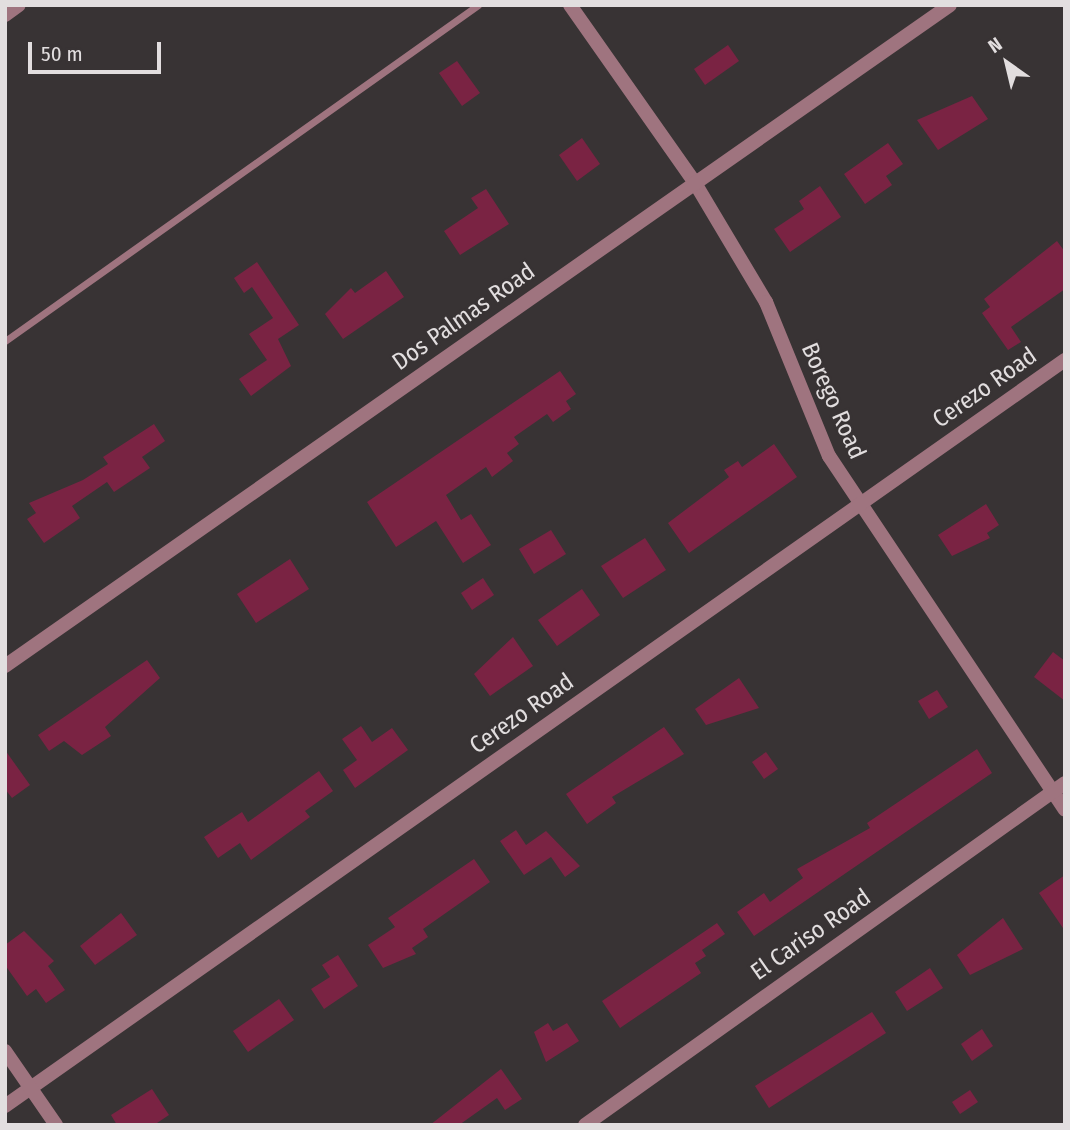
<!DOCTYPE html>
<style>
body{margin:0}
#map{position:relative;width:1070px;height:1130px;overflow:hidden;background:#383334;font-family:"Fira Sans Condensed",sans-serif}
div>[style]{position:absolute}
.building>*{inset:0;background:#7a2343}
.service>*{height:7px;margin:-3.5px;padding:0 3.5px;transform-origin:3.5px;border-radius:3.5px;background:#9f747f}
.minor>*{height:14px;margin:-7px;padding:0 7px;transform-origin:7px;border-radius:7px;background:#9f747f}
.tertiary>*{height:14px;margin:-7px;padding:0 7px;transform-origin:7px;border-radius:7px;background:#9f747f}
span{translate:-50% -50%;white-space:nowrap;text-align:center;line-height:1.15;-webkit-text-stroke:5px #383334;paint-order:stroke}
.street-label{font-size:24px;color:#e2dedf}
.frame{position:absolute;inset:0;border:7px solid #e2dedf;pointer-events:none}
.north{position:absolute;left:972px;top:28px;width:70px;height:70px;-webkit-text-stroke:5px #383334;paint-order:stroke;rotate:326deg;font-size:19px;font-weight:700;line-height:28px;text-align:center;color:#e2dedf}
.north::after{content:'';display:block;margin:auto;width:24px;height:32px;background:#e2dedf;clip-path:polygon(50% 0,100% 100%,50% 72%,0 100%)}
.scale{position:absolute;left:28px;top:42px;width:133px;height:32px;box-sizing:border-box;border:4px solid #e2dedf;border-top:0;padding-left:9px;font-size:21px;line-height:24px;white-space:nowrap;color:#e2dedf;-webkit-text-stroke:5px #383334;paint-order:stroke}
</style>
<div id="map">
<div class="building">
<div style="clip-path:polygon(728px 45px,739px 61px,705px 85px,694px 69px)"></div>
<div style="clip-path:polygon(457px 61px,480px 93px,462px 106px,439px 73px)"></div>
<div style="clip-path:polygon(972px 96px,988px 119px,938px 150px,917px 120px)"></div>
<div style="clip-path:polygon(582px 138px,600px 164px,577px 181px,559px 155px)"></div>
<div style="clip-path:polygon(888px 143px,903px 164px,886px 176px,892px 185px,865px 204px,844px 174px)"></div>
<div style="clip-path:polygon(820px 186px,841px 217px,790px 252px,774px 229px,804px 209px,799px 201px)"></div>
<div style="clip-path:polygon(486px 189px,509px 224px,460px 255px,444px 231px,478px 208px,471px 198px)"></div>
<div style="clip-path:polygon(1057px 241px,1065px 252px,1065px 289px,1011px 327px,1021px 342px,1008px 350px,982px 313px,990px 307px,984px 299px)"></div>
<div style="clip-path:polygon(257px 262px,299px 325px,278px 339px,291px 366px,251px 396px,239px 379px,267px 360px,249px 334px,273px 318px,252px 287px,244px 293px,234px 278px)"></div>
<div style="clip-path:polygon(386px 271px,404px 297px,343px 339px,325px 314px,351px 288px,355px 293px)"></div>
<div style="clip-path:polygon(560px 371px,576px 394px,566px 401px,571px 409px,553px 422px,547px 414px,514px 437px,519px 444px,507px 453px,513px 461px,492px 477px,486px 467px,446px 495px,461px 520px,471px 514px,491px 545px,463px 563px,436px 521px,396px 547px,367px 502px)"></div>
<div style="clip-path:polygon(154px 424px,165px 441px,142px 457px,150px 468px,114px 492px,107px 482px,72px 506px,80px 518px,44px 543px,27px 519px,36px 513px,29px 503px,83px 480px,108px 464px,103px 457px)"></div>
<div style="clip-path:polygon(774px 444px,797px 477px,689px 553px,668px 523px,729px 477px,724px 470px,738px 461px,742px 467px)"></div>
<div style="clip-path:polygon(986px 504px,999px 525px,987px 533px,990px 538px,952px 556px,938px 535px)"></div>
<div style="clip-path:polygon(551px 530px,566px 554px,534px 574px,519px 549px)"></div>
<div style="clip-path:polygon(645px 538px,666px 570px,623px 598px,601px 566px)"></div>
<div style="clip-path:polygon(290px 559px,309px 589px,256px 623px,237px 594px)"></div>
<div style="clip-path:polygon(483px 578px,494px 595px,472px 610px,461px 593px)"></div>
<div style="clip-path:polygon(582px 589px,600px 615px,557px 646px,538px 620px)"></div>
<div style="clip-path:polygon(513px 637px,533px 666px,490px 696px,474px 674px)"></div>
<div style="clip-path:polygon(1053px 652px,1065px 661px,1065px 701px,1034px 677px)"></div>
<div style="clip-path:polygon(147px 660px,160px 678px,105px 727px,111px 736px,82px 755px,64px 741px,49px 751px,38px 735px)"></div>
<div style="clip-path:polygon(739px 678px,759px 708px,706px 725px,695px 709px)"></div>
<div style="clip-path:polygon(937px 690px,948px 707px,929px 719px,918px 701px)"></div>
<div style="clip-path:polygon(361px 726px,372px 742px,392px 728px,408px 750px,355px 788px,343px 770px,357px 760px,342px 739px)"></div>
<div style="clip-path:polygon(664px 727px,684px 754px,612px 797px,616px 803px,587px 824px,566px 794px)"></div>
<div style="clip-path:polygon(977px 749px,992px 773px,754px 936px,737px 912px,764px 893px,770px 902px,803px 878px,797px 869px,870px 828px,867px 823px)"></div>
<div style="clip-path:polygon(5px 750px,30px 785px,12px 798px,5px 789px)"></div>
<div style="clip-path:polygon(766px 752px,778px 769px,764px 779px,752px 762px)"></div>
<div style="clip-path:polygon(319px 771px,333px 791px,305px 811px,310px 817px,251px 860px,240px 843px,218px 858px,204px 837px,242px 812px,248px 822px)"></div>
<div style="clip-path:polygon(516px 830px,526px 845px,546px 831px,580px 866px,565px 877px,551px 857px,524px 875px,500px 841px)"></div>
<div style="clip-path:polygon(474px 859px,490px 882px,423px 929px,428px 937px,412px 948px,416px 954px,383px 968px,368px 945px,395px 927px,388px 918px)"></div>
<div style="clip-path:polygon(1065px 875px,1065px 931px,1039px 893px)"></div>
<div style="clip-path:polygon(121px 913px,137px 935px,95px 965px,80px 946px)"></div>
<div style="clip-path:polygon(1003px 918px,1023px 949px,970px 975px,957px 955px)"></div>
<div style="clip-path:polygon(717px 923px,725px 934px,702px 950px,706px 956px,695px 963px,701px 973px,620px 1028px,602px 1001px)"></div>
<div style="clip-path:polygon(24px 931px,54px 961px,48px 966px,65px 990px,46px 1003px,36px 989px,27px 996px,5px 965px,5px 945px)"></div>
<div style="clip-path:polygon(338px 955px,358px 986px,324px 1009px,311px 989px,330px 977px,322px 965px)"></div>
<div style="clip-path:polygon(930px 968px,943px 988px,907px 1011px,895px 992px)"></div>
<div style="clip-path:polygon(279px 999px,294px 1020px,248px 1052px,233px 1031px)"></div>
<div style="clip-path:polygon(872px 1012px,886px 1033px,769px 1108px,755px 1086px)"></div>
<div style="clip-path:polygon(548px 1023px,553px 1031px,567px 1023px,579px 1041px,546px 1062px,534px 1032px)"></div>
<div style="clip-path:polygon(982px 1029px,993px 1046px,972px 1061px,961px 1044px)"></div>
<div style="clip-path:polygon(501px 1069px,522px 1099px,505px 1110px,497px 1098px,459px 1125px,430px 1125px)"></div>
<div style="clip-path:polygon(152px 1089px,169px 1115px,154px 1125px,117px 1125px,111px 1115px)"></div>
<div style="clip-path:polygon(970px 1090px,978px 1102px,960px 1114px,952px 1102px)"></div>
</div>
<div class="service">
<div style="left:5px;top:341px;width:580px;rotate:-35.39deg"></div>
</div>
<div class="minor">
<div style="left:570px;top:5px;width:218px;rotate:54.9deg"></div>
<div style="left:695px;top:183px;width:139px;rotate:59.2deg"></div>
<div style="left:766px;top:302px;width:166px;rotate:67.8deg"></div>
<div style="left:829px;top:456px;width:425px;rotate:56.3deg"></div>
<div style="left:5px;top:15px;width:17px;rotate:-36deg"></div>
<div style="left:5px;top:1106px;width:1296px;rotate:-35.14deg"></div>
<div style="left:585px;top:1125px;width:589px;rotate:-35.47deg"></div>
</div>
<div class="tertiary">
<div style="left:5px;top:666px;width:1153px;rotate:-34.97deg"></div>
<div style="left:5px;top:1051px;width:90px;rotate:55.4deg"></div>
</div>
<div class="street-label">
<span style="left:464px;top:317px;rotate:-35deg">Dos Palmas Road</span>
<span style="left:985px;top:388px;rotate:-35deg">Cerezo Road</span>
<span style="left:833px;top:401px;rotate:66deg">Borego Road</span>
<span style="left:522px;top:714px;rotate:-35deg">Cerezo Road</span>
<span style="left:811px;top:935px;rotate:-35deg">El Cariso Road</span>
</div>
<div class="frame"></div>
<div class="north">N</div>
<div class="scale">50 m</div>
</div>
